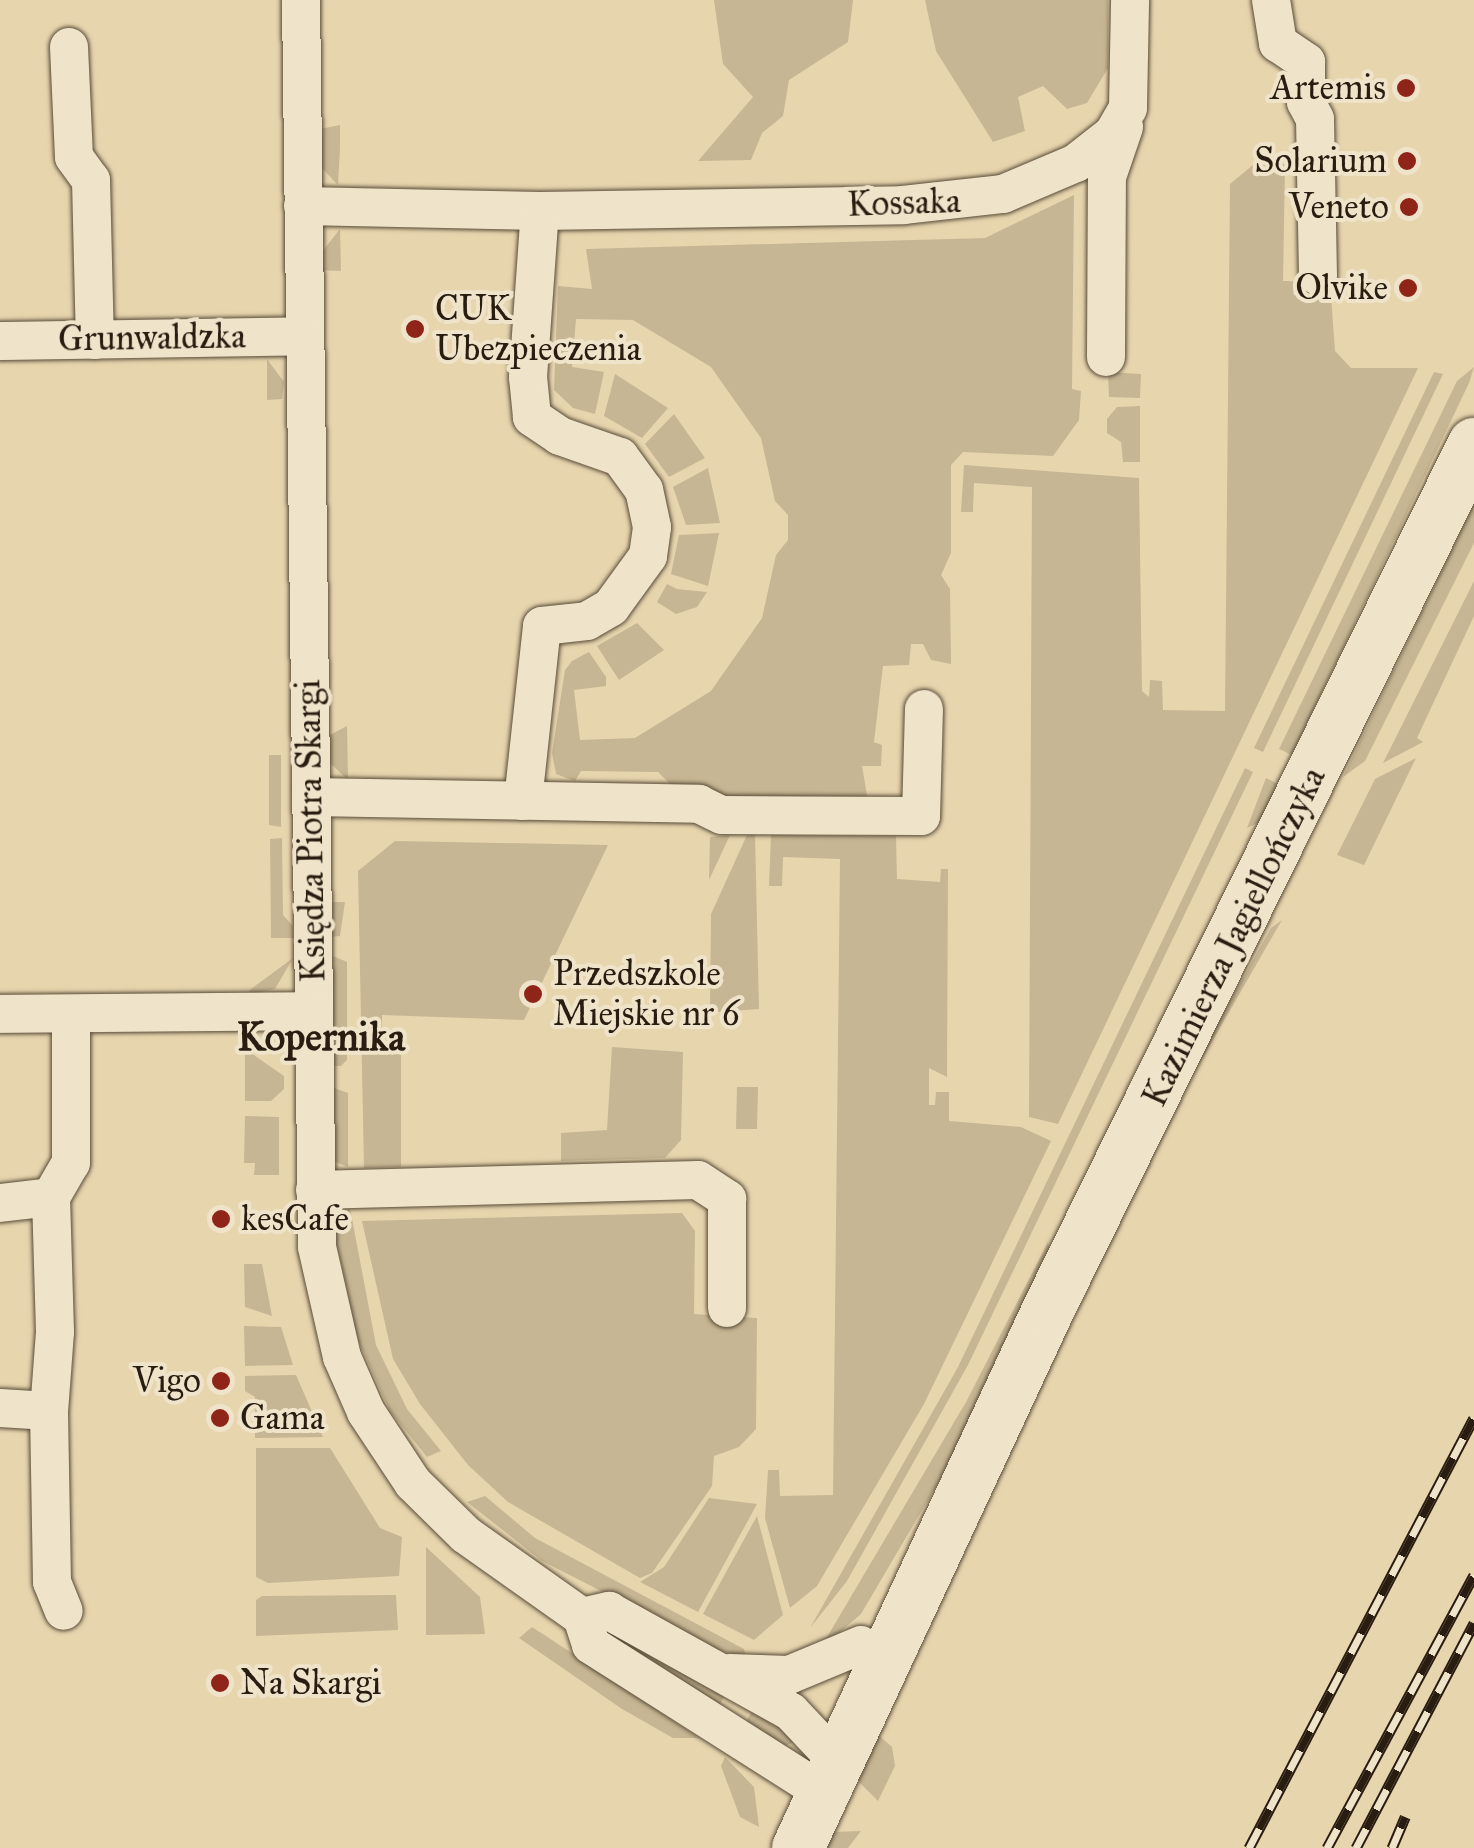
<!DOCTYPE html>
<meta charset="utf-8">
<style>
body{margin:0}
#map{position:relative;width:1474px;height:1848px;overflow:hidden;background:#e7d5ae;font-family:"IM FELL Great Primer",serif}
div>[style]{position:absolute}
.green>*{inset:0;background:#c7b693}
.roads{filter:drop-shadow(0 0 2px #584b38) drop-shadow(0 0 2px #584b38)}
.minor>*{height:38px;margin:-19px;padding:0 19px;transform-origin:19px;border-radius:19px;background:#efe4ca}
.secondary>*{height:52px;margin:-26px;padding:0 26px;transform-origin:26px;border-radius:26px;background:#efe4ca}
.rail>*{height:11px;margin-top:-5.5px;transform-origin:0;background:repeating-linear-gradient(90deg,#efe4ca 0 22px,#291d11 0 44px);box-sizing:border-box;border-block:2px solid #291d11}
.dots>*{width:28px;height:28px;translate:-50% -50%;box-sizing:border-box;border:5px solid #efe4ca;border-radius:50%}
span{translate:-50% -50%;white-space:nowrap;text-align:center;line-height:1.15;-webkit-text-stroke:8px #efe4ca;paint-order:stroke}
.poi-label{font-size:35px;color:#291d11}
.right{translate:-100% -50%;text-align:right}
.left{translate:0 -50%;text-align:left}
.street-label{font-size:35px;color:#291d11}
.quarter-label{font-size:40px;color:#291d11;font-weight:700}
</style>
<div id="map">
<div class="green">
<div style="clip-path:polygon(714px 0,853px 0,848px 42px,789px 80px,783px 116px,762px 133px,751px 160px,698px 161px,753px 97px,723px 64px)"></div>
<div style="clip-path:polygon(925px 0,1108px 0,1108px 68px,1087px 103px,1067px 109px,1043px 86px,1018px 97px,1025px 131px,993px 142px,936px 51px)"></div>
<div style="clip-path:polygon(340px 125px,340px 148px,338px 185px,320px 166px,320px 129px)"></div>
<div style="clip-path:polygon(1265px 155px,1285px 165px,1283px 281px,1330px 282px,1335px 351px,1351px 368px,1418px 368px,1058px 1124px,1029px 1117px,1032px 487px,974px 483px,973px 512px,961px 512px,964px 465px,1139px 478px,1142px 691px,1149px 697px,1150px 680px,1162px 681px,1163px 710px,1225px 711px,1230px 184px)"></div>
<div style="clip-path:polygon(1074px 195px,1072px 389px,1081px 391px,1079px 420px,1053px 456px,963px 452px,951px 465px,951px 553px,941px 575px,950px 589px,951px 664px,931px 660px,923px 644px,911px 644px,909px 665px,883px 666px,874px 742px,882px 745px,881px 766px,862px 766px,868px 801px,723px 801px,670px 784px,658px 772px,581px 771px,575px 781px,556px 774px,552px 753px,565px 670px,572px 661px,589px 652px,606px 677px,606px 686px,574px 690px,580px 740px,635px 738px,711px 691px,762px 618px,776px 555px,788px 540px,788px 515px,775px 501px,761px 438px,711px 367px,633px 320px,576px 319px,572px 367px,604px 372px,595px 414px,573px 408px,554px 390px,558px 286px,592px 289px,586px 249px,985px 238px)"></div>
<div style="clip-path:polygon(340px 229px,341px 271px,318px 270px,321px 253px)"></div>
<div style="clip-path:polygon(267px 359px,284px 382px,282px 399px,267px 400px)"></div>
<div style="clip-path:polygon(1474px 367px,1469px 383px,1292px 755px,1279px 749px,1457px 381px)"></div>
<div style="clip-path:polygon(1108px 372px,1141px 374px,1140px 398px,1109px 397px)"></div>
<div style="clip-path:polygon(1434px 372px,1443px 374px,1263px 752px,1254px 748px)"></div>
<div style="clip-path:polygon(615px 374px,668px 408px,642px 438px,604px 416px)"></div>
<div style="clip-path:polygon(1140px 406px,1140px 462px,1123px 462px,1121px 442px,1107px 433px,1107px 419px,1117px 407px)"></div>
<div style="clip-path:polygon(674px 414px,705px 458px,669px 477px,645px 444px)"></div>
<div style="clip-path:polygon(708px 468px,720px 523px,686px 525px,673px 487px)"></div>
<div style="clip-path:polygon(1474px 504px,1474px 543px,1365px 761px,1343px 777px)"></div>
<div style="clip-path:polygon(719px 533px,708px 586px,671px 574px,679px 535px)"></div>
<div style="clip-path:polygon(1474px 581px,1474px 616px,1417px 738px,1423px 742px,1383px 763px)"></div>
<div style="clip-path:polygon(667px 584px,677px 589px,707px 592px,697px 607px,676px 614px,657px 602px)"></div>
<div style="clip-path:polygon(637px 623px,664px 650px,619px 680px,597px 646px)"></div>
<div style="clip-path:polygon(347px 726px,348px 780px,330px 763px,330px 735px)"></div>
<div style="clip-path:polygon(269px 755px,281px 755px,281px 827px,269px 825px)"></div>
<div style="clip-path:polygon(1416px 758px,1364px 865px,1337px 855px,1375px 779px)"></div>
<div style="clip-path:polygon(1245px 768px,1253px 772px,968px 1365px,847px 1581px,810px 1628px,958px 1367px)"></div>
<div style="clip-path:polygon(1266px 778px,1278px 784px,1264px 820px,1247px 828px)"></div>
<div style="clip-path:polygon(755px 834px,759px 1009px,719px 1012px,710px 1010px,711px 914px,747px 835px)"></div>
<div style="clip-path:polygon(730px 835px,709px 880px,710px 837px)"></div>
<div style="clip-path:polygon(771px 835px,896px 836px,897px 879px,940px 882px,941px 869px,948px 869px,947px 1077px,929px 1068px,929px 1105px,935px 1105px,936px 1092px,949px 1092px,949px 1121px,1021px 1127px,1051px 1141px,924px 1404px,817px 1586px,790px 1608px,765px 1518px,768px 1470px,779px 1470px,780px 1496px,833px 1495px,840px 859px,783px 857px,782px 886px,769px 886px)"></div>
<div style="clip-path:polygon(282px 838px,283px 915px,293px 926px,293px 938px,271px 938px,270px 839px)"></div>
<div style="clip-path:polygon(395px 841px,608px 845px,524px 1020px,382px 1015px,382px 1029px,401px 1029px,401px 1167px,364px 1168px,358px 871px)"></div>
<div style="clip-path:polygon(329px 902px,345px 902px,340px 936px,329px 937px)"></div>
<div style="clip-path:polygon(1282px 920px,1150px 1149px,1137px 1168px,1271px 928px)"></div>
<div style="clip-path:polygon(333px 956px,347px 962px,347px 1060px,341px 1066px,334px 1066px)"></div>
<div style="clip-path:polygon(293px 958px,275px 989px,247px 995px,251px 989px)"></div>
<div style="clip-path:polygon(612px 1047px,683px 1052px,681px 1140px,665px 1158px,561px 1161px,561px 1133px,607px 1130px)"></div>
<div style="clip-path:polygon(245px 1049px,284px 1076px,284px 1089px,271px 1101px,245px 1101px)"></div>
<div style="clip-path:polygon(331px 1087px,348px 1093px,348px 1167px,333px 1161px)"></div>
<div style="clip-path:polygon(737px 1087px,758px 1087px,757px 1129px,736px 1129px)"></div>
<div style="clip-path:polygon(245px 1116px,279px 1117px,279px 1175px,254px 1175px,255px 1163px,244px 1163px)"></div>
<div style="clip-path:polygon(350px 1208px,376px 1345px,407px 1409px,441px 1451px,427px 1457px,390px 1411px,358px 1340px,335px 1236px,334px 1213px)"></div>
<div style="clip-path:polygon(682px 1213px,695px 1231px,694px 1314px,757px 1318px,756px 1429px,739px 1447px,714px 1456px,712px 1486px,652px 1573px,640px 1578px,508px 1502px,468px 1465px,420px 1404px,393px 1359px,362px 1221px)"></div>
<div style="clip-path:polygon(1048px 1242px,1051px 1259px,971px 1427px,861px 1614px,820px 1649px,966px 1402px)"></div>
<div style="clip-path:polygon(244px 1264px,262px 1264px,272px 1316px,245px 1307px)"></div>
<div style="clip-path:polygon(244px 1326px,281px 1327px,293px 1365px,245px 1366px)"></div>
<div style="clip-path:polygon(296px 1375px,323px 1437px,255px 1438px,255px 1397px,245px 1391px,245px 1376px)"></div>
<div style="clip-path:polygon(256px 1448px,330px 1448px,380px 1528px,402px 1537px,399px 1576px,268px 1583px,256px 1577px)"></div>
<div style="clip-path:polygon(485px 1496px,535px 1538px,744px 1649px,746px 1657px,717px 1650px,542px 1561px,467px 1502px)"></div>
<div style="clip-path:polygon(709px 1498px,757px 1504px,698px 1612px,640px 1582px,664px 1567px)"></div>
<div style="clip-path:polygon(757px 1516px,783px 1615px,754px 1640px,703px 1614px)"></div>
<div style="clip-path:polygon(426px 1547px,480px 1597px,485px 1634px,426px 1635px)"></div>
<div style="clip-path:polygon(262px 1596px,396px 1595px,398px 1630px,256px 1636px,256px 1600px)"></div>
<div style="clip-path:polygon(532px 1627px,604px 1674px,699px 1738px,673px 1738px,622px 1709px,519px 1638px)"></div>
<div style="clip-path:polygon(612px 1633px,726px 1693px,718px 1708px,610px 1636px)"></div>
<div style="clip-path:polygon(754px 1707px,779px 1720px,795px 1742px,784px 1746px,744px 1726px)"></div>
<div style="clip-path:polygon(875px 1732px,892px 1747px,895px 1766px,878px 1801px,857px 1780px)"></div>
<div style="clip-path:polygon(725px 1757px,754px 1787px,759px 1827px,740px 1817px,721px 1766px)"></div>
<div style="clip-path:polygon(861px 1831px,848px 1848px,813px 1848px,833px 1832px)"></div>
</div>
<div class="roads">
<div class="minor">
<div style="left:301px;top:0;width:1247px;rotate:89.26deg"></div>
<div style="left:317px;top:1247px;width:113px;rotate:77.2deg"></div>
<div style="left:342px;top:1357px;width:60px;rotate:66.4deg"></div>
<div style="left:366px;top:1412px;width:85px;rotate:56.5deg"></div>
<div style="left:413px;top:1483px;width:74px;rotate:44.5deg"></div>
<div style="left:466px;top:1535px;width:142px;rotate:35.3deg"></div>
<div style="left:582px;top:1617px;width:29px;rotate:72deg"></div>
<div style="left:591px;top:1645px;width:278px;rotate:32.4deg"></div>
<div style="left:1271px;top:0;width:44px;rotate:80.8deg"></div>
<div style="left:1278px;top:43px;width:34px;rotate:34deg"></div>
<div style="left:1306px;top:62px;width:40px;rotate:90deg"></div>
<div style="left:1306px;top:102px;width:19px;rotate:62deg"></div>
<div style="left:1315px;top:119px;width:157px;rotate:88.9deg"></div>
<div style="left:69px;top:47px;width:110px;rotate:87.4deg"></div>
<div style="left:74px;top:157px;width:29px;rotate:54deg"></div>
<div style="left:91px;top:180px;width:160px;rotate:88.6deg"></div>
<div style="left:303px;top:206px;width:237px;rotate:1.2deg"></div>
<div style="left:540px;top:211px;width:363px;rotate:-0.9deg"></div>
<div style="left:903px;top:205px;width:101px;rotate:-6.3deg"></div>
<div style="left:1003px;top:194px;width:79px;rotate:-23deg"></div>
<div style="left:1076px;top:163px;width:47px;rotate:-38.1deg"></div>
<div style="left:1113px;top:134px;width:30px;rotate:-60deg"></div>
<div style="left:1128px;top:108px;width:108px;rotate:-88.9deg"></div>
<div style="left:0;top:341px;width:304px;rotate:-0.9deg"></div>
<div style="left:1106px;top:357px;width:180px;rotate:-89.7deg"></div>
<div style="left:1107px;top:177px;width:53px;rotate:-71.2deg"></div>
<div style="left:311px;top:797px;width:388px;rotate:1deg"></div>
<div style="left:699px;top:804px;width:25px;rotate:26deg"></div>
<div style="left:722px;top:815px;width:199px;rotate:0.3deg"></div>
<div style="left:921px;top:816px;width:107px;rotate:-88.4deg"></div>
<div style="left:523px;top:801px;width:176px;rotate:-83.8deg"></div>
<div style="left:542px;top:626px;width:45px;rotate:-6.3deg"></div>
<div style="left:587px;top:621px;width:28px;rotate:-30deg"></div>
<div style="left:611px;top:607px;width:63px;rotate:-54deg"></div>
<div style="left:648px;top:556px;width:29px;rotate:-82deg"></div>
<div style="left:652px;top:527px;width:38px;rotate:-102deg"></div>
<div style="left:644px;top:490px;width:41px;rotate:-126deg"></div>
<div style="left:620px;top:457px;width:64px;rotate:-160.7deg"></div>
<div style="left:560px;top:436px;width:34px;rotate:-146deg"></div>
<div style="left:532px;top:417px;width:40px;rotate:-95.7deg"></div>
<div style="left:528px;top:377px;width:166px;rotate:-85.9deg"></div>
<div style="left:0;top:1014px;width:313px;rotate:-0.5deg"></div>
<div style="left:315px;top:1190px;width:383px;rotate:-1.5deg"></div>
<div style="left:698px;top:1180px;width:35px;rotate:33deg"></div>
<div style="left:727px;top:1199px;width:109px;rotate:90deg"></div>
<div style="left:51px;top:1197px;width:39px;rotate:-60deg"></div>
<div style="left:71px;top:1163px;width:149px;rotate:-90deg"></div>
<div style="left:0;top:1203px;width:51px;rotate:-6.7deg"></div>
<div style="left:51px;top:1197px;width:135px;rotate:88.3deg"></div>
<div style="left:55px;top:1332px;width:79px;rotate:94.3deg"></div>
<div style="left:49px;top:1411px;width:49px;rotate:-176.5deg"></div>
<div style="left:49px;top:1411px;width:171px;rotate:89deg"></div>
<div style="left:52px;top:1582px;width:31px;rotate:68deg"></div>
<div style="left:582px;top:1617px;width:28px;rotate:-13deg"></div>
<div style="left:609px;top:1611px;width:208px;rotate:29deg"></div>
<div style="left:791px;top:1712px;width:70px;rotate:46.7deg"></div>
<div style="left:730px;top:1673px;width:59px;rotate:1.9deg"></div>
<div style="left:789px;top:1675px;width:78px;rotate:-22.6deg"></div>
</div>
<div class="secondary">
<div style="left:798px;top:1848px;width:595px;rotate:-65.07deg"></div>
<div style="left:1049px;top:1308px;width:963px;rotate:-63.81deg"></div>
</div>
</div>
<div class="rail">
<div style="left:1249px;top:1848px;width:485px;rotate:-62.4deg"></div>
<div style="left:1327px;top:1848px;width:310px;rotate:-61.7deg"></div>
<div style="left:1356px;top:1848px;width:254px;rotate:-62.3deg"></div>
<div style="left:1392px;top:1848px;width:34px;rotate:-67deg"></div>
</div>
<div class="dots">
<div style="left:1406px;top:88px;background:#8f2418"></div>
<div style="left:1407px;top:161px;background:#8f2418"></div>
<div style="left:1409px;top:207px;background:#8f2418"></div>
<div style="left:1408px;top:288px;background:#8f2418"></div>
<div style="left:415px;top:329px;background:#8f2418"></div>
<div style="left:533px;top:994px;background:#8f2418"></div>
<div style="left:221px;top:1219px;background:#8f2418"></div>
<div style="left:221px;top:1381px;background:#8f2418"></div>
<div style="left:220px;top:1418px;background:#8f2418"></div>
<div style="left:220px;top:1683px;background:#8f2418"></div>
</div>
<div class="poi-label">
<span class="right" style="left:1386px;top:88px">Artemis</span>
<span class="right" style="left:1387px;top:161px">Solarium</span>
<span class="right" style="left:1389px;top:207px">Veneto</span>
<span class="right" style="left:1388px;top:288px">Olvike</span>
<span class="left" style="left:435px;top:329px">CUK<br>Ubezpieczenia</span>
<span class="left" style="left:553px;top:994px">Przedszkole<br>Miejskie nr 6</span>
<span class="left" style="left:241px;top:1219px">kesCafe</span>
<span class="right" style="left:201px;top:1381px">Vigo</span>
<span class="left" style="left:240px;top:1418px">Gama</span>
<span class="left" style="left:240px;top:1683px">Na Skargi</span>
</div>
<div class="street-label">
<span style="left:904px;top:203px;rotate:-2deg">Kossaka</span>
<span style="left:152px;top:338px;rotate:-1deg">Grunwaldzka</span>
<span style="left:311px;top:831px;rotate:-91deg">Księdza Piotra Skargi</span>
<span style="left:1234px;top:937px;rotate:-64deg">Kazimierza Jagiellończyka</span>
</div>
<div class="quarter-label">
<span style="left:321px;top:1037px">Kopernika</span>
</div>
</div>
